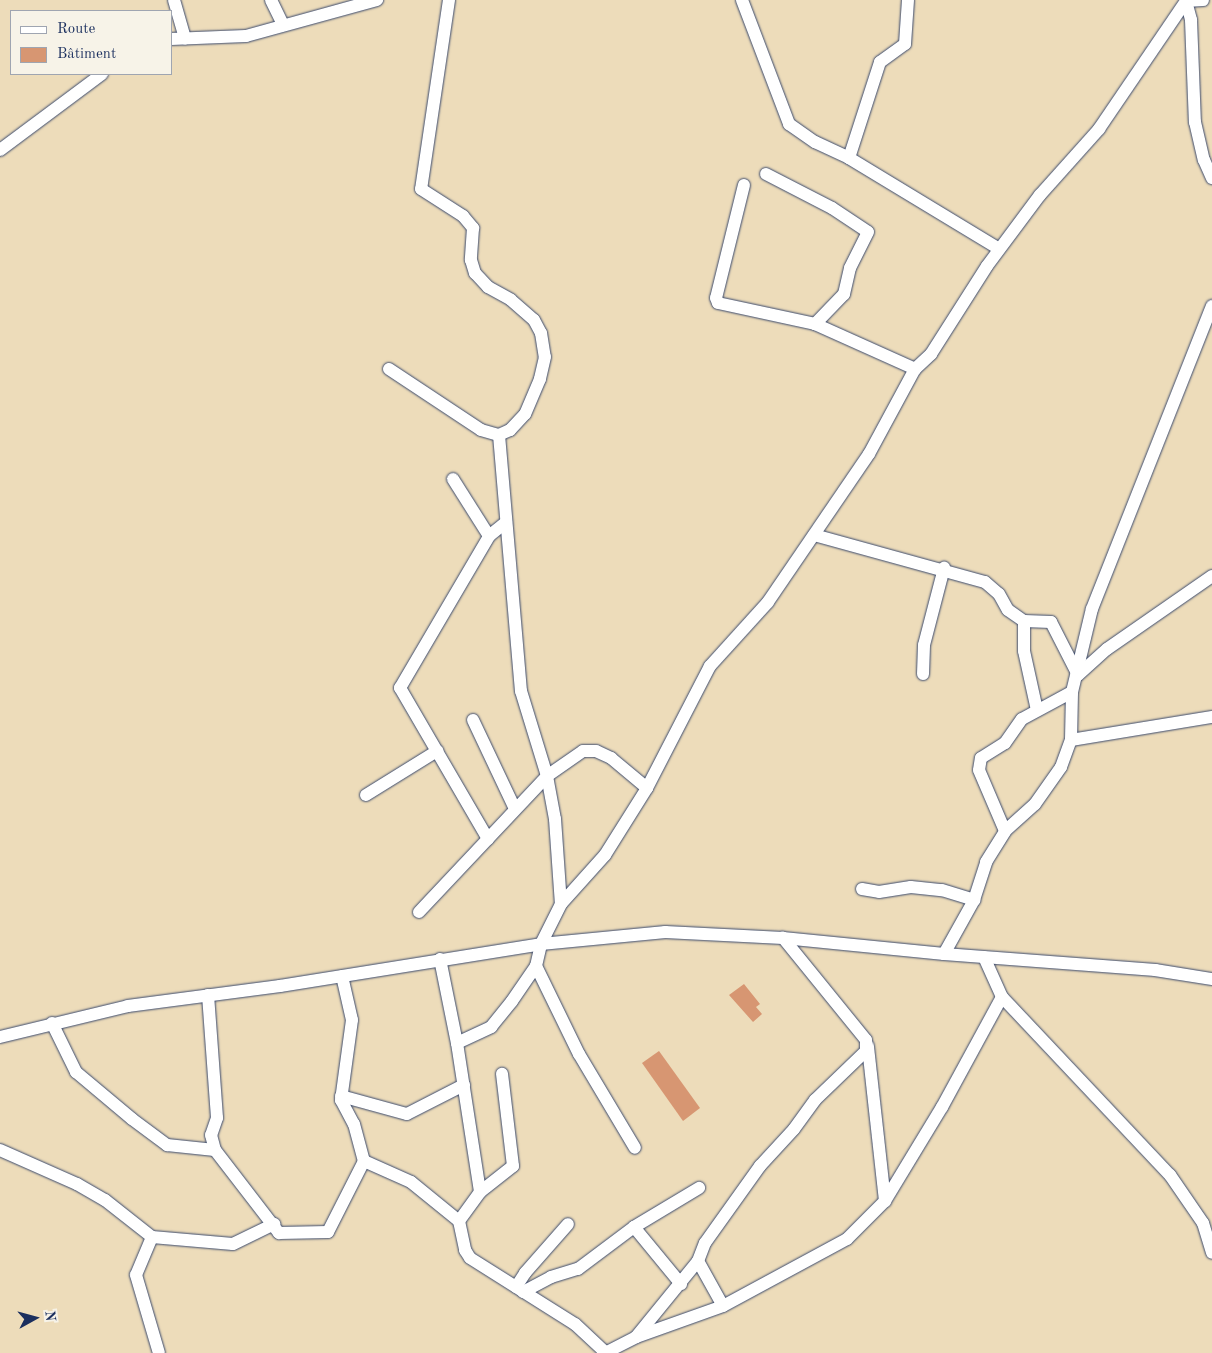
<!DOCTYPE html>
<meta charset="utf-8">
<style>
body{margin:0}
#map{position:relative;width:1212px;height:1353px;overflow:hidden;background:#eddcba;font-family:"Old Standard TT",serif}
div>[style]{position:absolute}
.building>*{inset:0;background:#d79672}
.roads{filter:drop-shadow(0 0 1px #3a496c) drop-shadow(0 0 1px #3a496c)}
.minor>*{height:12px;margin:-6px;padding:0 6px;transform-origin:6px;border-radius:6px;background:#fff}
span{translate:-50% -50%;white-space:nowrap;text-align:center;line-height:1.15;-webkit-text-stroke:4px #f7f3e8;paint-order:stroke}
.legend{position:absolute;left:10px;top:10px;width:162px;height:65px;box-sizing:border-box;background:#f7f3e8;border:1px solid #9fa5b1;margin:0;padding:6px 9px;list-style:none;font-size:15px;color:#1b2f5e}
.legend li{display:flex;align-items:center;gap:10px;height:25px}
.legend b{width:25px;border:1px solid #9fa5b1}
.north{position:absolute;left:10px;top:1293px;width:50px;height:50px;-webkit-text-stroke:4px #f7f3e8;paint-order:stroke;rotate:83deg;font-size:14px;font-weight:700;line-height:20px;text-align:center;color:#1b2f5e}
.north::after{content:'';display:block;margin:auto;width:18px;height:22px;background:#1b2f5e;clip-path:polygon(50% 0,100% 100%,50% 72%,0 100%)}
</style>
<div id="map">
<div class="building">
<div style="clip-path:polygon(744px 984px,760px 1004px,756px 1007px,762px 1014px,753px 1022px,729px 995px)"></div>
<div style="clip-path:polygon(659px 1051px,700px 1108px,683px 1121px,642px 1063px)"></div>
</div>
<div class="roads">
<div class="minor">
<div style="left:174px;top:0;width:40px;rotate:74deg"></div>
<div style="left:271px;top:0;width:28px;rotate:64deg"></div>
<div style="left:449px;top:0;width:191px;rotate:98.4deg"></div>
<div style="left:421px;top:189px;width:50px;rotate:32.7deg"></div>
<div style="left:463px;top:216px;width:16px;rotate:50deg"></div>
<div style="left:473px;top:228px;width:32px;rotate:94deg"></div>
<div style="left:471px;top:260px;width:14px;rotate:73deg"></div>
<div style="left:475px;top:273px;width:19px;rotate:47deg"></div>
<div style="left:488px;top:287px;width:26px;rotate:29deg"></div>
<div style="left:511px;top:300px;width:30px;rotate:41deg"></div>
<div style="left:534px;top:320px;width:15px;rotate:62deg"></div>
<div style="left:541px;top:333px;width:24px;rotate:81deg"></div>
<div style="left:545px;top:357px;width:23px;rotate:103deg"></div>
<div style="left:540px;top:379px;width:38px;rotate:113deg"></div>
<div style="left:525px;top:414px;width:22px;rotate:133deg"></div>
<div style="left:510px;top:430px;width:12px;rotate:156deg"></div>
<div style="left:742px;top:0;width:133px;rotate:69.2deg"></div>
<div style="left:789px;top:124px;width:32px;rotate:35deg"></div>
<div style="left:815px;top:142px;width:38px;rotate:25deg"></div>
<div style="left:908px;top:0;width:44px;rotate:93.9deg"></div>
<div style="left:905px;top:44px;width:31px;rotate:144deg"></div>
<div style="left:880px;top:62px;width:101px;rotate:107.9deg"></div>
<div style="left:849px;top:158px;width:175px;rotate:31.2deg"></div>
<div style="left:1186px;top:1px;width:20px;rotate:75deg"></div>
<div style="left:1191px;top:20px;width:102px;rotate:87.8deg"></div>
<div style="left:1195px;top:122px;width:39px;rotate:77deg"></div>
<div style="left:1204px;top:160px;width:20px;rotate:66deg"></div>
<div style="left:1186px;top:1px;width:17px;rotate:-3deg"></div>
<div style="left:171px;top:39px;width:75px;rotate:-2.3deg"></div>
<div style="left:246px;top:36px;width:136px;rotate:-15.4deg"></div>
<div style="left:0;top:150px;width:127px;rotate:-36.7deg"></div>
<div style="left:766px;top:174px;width:74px;rotate:27.3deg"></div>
<div style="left:832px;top:208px;width:43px;rotate:33.7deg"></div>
<div style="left:868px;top:232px;width:40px;rotate:116.6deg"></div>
<div style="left:850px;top:268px;width:27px;rotate:103deg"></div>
<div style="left:844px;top:294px;width:42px;rotate:134deg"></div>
<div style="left:744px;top:185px;width:116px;rotate:103.9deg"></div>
<div style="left:716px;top:298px;width:5px;rotate:68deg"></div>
<div style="left:718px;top:303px;width:99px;rotate:12.2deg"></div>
<div style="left:815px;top:324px;width:110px;rotate:24.2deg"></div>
<div style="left:389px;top:369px;width:110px;rotate:33.5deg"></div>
<div style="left:481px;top:430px;width:19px;rotate:16deg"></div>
<div style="left:499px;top:435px;width:257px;rotate:85.1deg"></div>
<div style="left:521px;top:691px;width:89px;rotate:73deg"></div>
<div style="left:547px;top:776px;width:44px;rotate:79.5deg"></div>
<div style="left:555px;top:819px;width:85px;rotate:86deg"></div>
<div style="left:453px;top:479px;width:67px;rotate:57.7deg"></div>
<div style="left:814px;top:535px;width:177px;rotate:15.4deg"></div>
<div style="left:985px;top:582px;width:18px;rotate:41deg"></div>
<div style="left:999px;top:594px;width:18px;rotate:61deg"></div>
<div style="left:1008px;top:610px;width:19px;rotate:35deg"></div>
<div style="left:1024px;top:621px;width:27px;rotate:2deg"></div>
<div style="left:1051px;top:622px;width:59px;rotate:63deg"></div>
<div style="left:1078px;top:675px;width:39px;rotate:-42deg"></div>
<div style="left:1107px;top:649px;width:128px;rotate:-34.8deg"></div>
<div style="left:1024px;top:621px;width:30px;rotate:90deg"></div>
<div style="left:1024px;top:651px;width:60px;rotate:77.6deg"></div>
<div style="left:923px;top:674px;width:29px;rotate:-88deg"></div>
<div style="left:924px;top:645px;width:80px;rotate:-75.4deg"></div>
<div style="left:473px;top:720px;width:98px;rotate:64.7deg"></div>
<div style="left:1071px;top:740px;width:143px;rotate:-9.3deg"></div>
<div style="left:366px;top:795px;width:84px;rotate:-31.8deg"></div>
<div style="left:1005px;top:831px;width:66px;rotate:-113.1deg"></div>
<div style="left:979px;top:770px;width:12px;rotate:-81deg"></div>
<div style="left:981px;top:758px;width:28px;rotate:-32deg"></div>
<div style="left:1005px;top:743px;width:29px;rotate:-55deg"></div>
<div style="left:1022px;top:719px;width:57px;rotate:-28.4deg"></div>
<div style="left:488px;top:839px;width:175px;rotate:-120.2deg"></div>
<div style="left:400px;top:688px;width:176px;rotate:-59.6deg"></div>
<div style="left:489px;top:536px;width:22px;rotate:-39deg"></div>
<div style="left:862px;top:889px;width:17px;rotate:10deg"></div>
<div style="left:879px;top:892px;width:32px;rotate:-9deg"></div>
<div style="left:911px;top:887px;width:31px;rotate:6deg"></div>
<div style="left:942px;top:890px;width:34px;rotate:17deg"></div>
<div style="left:419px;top:912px;width:187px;rotate:-46.7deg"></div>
<div style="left:547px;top:776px;width:44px;rotate:-34.8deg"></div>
<div style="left:583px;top:751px;width:13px"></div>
<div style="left:596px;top:751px;width:17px;rotate:25deg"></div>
<div style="left:611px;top:758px;width:47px;rotate:39.8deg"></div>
<div style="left:944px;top:954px;width:62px;rotate:-60.9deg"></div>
<div style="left:974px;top:900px;width:40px;rotate:-72deg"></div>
<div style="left:986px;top:862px;width:36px;rotate:-58deg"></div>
<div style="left:1005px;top:831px;width:40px;rotate:-42deg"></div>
<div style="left:1035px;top:804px;width:45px;rotate:-54.9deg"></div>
<div style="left:1061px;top:767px;width:29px;rotate:-70deg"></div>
<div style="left:1071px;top:740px;width:48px;rotate:-88.8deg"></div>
<div style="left:1072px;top:692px;width:85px;rotate:-76.5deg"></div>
<div style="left:1092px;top:609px;width:326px;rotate:-68.4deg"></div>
<div style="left:984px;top:957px;width:44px;rotate:65.8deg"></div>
<div style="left:1002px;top:997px;width:245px;rotate:46.7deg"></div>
<div style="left:1170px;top:1175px;width:58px;rotate:55.5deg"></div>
<div style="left:1203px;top:1223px;width:31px;rotate:73deg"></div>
<div style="left:440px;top:959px;width:86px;rotate:78.6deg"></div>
<div style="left:457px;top:1043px;width:151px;rotate:81.2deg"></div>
<div style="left:536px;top:966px;width:98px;rotate:64deg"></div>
<div style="left:579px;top:1054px;width:109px;rotate:59.2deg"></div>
<div style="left:342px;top:976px;width:45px;rotate:77.2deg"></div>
<div style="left:352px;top:1020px;width:81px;rotate:97.8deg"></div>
<div style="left:341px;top:1100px;width:27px;rotate:62deg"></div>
<div style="left:354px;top:1124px;width:38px;rotate:75deg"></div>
<div style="left:364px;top:1161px;width:51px;rotate:24.1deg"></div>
<div style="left:411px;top:1182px;width:62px;rotate:39.1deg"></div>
<div style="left:459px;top:1221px;width:30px;rotate:78deg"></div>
<div style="left:465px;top:1250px;width:9px;rotate:58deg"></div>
<div style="left:470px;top:1258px;width:124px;rotate:32.2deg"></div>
<div style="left:575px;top:1324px;width:42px;rotate:43.1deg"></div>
<div style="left:208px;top:995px;width:123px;rotate:85.8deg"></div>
<div style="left:217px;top:1118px;width:18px;rotate:109deg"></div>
<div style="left:211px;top:1135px;width:16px;rotate:75deg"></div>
<div style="left:215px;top:1150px;width:105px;rotate:52.4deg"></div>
<div style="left:279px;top:1233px;width:49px;rotate:-1.2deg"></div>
<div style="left:328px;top:1232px;width:80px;rotate:-63.1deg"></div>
<div style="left:52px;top:1023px;width:55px;rotate:63.9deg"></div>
<div style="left:76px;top:1072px;width:73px;rotate:40deg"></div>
<div style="left:132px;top:1119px;width:44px;rotate:36.6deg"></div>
<div style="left:167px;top:1145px;width:48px;rotate:5.9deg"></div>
<div style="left:0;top:1037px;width:132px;rotate:-13.6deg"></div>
<div style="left:128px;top:1006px;width:153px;rotate:-7.5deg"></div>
<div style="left:280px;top:986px;width:264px;rotate:-9.1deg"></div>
<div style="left:541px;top:944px;width:125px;rotate:-5.5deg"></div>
<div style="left:665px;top:932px;width:118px;rotate:2.9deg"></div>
<div style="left:783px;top:938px;width:162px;rotate:5.7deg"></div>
<div style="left:944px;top:954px;width:212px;rotate:4.3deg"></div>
<div style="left:1155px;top:970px;width:58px;rotate:9deg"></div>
<div style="left:457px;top:1043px;width:38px;rotate:-25deg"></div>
<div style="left:491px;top:1027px;width:33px;rotate:-51deg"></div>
<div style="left:512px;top:1001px;width:42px;rotate:-55.6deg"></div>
<div style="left:536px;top:966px;width:23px;rotate:-77deg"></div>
<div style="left:541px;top:944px;width:45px;rotate:-63.4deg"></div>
<div style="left:561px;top:904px;width:66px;rotate:-48.1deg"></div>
<div style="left:605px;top:855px;width:79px;rotate:-57.9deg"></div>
<div style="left:647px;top:788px;width:137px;rotate:-62.7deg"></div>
<div style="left:710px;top:666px;width:86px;rotate:-47.8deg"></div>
<div style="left:768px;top:602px;width:179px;rotate:-55.7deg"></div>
<div style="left:869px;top:454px;width:97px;rotate:-61.6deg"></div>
<div style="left:915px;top:369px;width:22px;rotate:-43deg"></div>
<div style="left:931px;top:354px;width:104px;rotate:-57.5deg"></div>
<div style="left:987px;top:266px;width:89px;rotate:-53.3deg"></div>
<div style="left:1040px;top:195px;width:89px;rotate:-48.2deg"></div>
<div style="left:1099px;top:129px;width:155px;rotate:-55.8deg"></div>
<div style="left:341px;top:1096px;width:68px;rotate:15.3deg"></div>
<div style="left:407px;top:1114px;width:64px;rotate:-27deg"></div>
<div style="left:0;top:1150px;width:84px;rotate:23.8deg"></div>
<div style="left:77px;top:1184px;width:32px;rotate:30deg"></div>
<div style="left:105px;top:1200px;width:60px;rotate:38.2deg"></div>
<div style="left:152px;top:1237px;width:81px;rotate:4.9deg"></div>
<div style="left:233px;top:1244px;width:46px;rotate:-26deg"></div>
<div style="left:885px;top:1201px;width:110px;rotate:-58.8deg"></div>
<div style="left:942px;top:1107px;width:125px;rotate:-61.4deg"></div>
<div style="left:459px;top:1221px;width:36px;rotate:-54deg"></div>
<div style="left:480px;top:1192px;width:42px;rotate:-38.2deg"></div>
<div style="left:513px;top:1166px;width:93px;rotate:-96.8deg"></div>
<div style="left:634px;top:1227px;width:74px;rotate:50.5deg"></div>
<div style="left:152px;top:1237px;width:41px;rotate:112.8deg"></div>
<div style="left:136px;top:1275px;width:81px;rotate:73.6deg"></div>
<div style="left:698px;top:1261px;width:51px;rotate:60.9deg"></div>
<div style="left:516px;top:1287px;width:17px;rotate:-57deg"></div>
<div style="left:525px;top:1273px;width:65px;rotate:-48.7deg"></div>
<div style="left:523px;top:1292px;width:32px;rotate:-28deg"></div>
<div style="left:551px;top:1277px;width:28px;rotate:-17deg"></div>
<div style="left:578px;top:1269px;width:70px;rotate:-36.9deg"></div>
<div style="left:634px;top:1227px;width:76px;rotate:-31deg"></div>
<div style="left:636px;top:1337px;width:92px;rotate:-19.6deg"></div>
<div style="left:723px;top:1306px;width:141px;rotate:-28.4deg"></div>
<div style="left:847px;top:1239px;width:54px;rotate:-45deg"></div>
<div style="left:885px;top:1201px;width:156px;rotate:-96.3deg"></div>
<div style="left:605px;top:1353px;width:35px;rotate:-27deg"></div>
<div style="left:636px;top:1337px;width:98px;rotate:-50.8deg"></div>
<div style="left:698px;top:1261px;width:19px;rotate:-69deg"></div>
<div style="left:705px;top:1243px;width:95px;rotate:-54.5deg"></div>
<div style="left:760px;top:1166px;width:50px;rotate:-47.4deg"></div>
<div style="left:794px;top:1129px;width:36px;rotate:-54deg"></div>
<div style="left:815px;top:1100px;width:71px;rotate:-43.9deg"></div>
<div style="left:866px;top:1051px;width:11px;rotate:-90deg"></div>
<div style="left:866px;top:1040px;width:132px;rotate:-129.1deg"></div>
</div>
</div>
<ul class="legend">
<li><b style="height:6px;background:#fff"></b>Route</li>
<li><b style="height:14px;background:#d79672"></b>Bâtiment</li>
</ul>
<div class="north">N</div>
</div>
